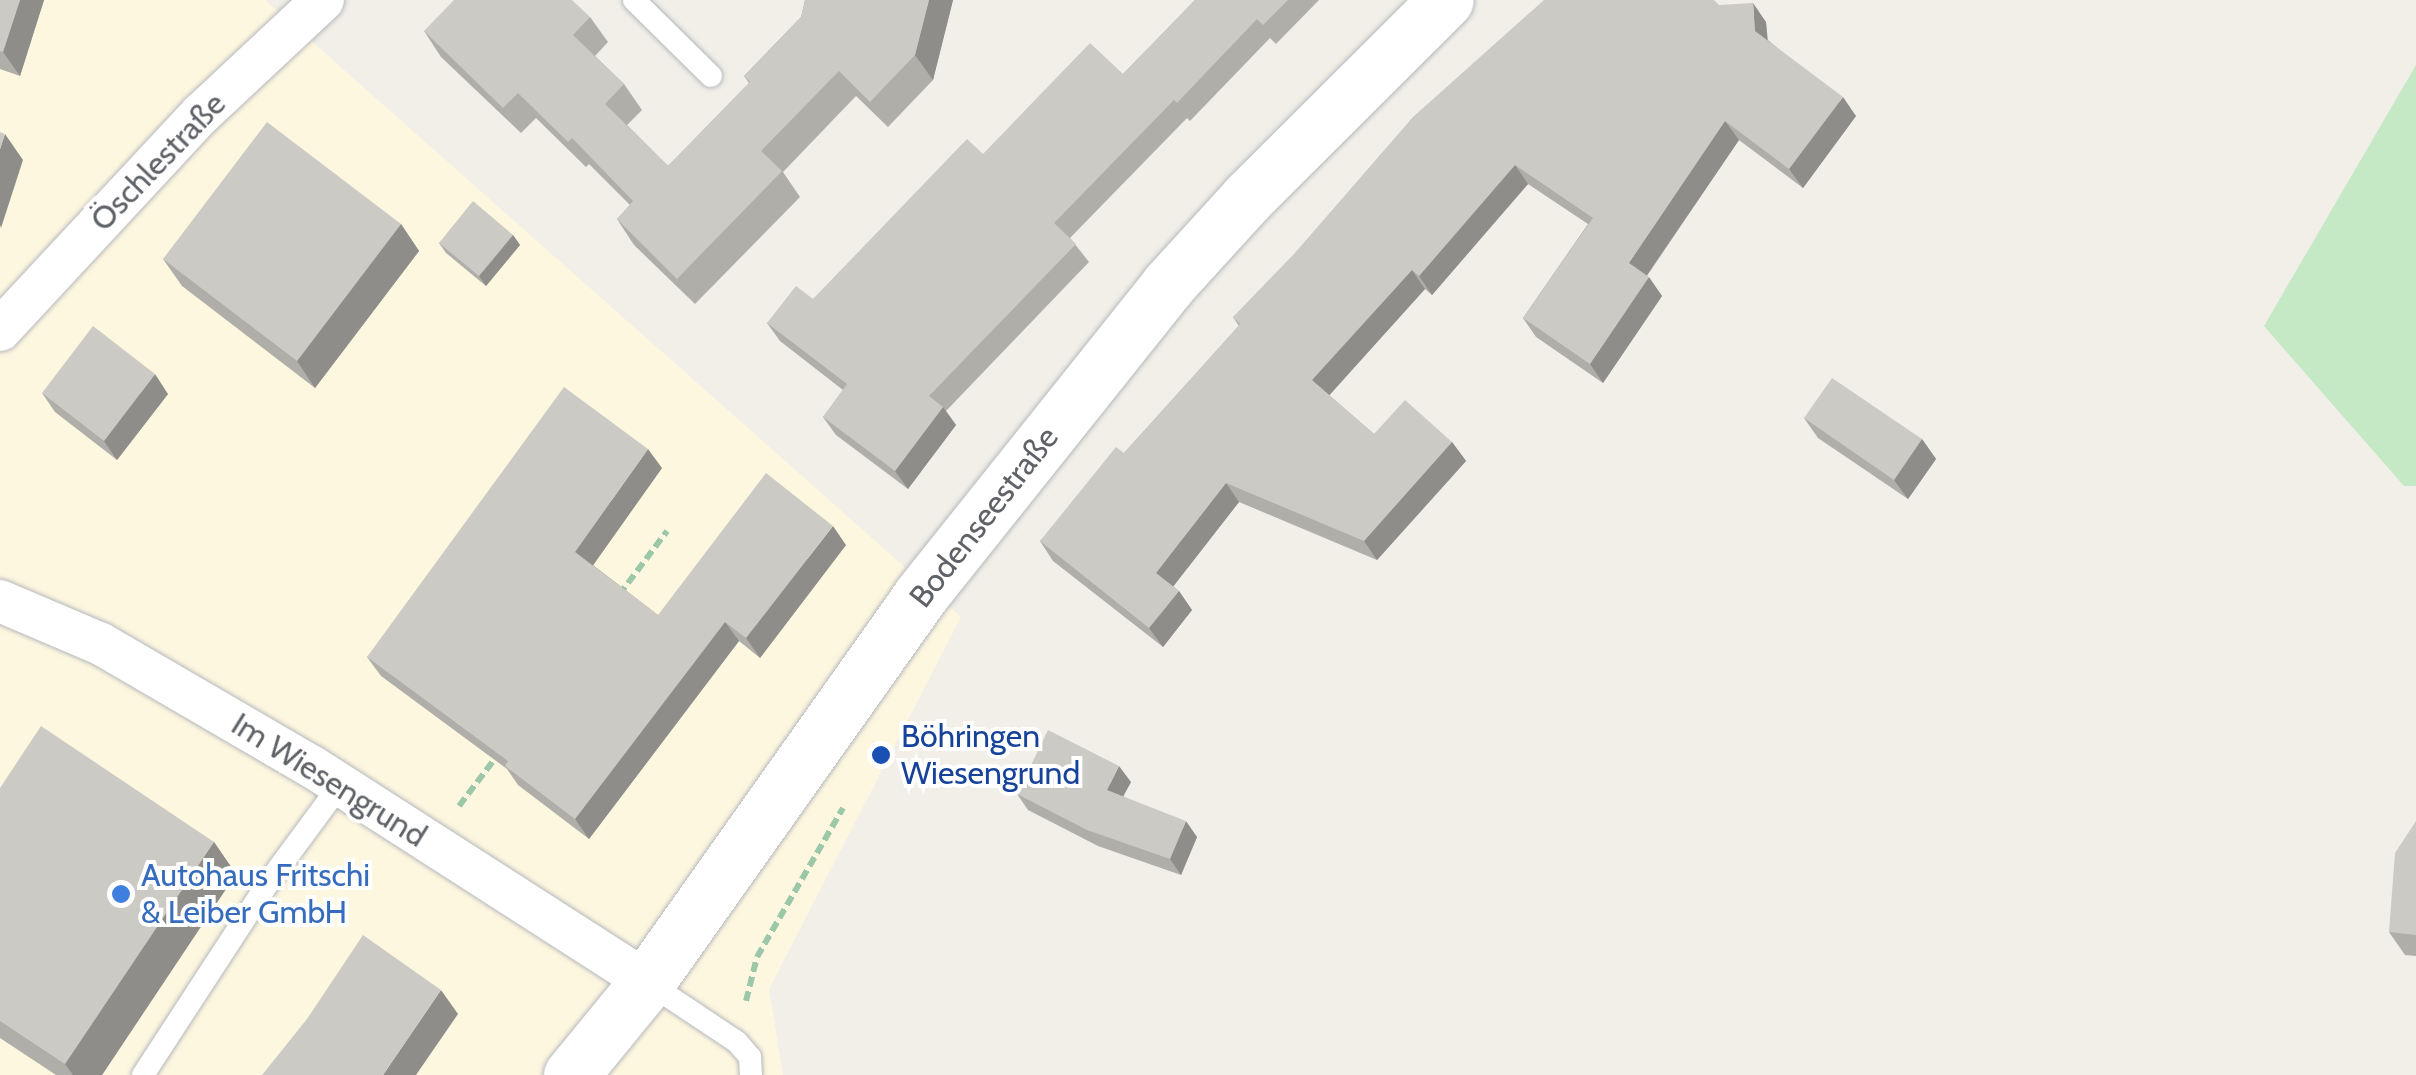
<!DOCTYPE html>
<meta charset="utf-8">
<style>
body{margin:0}
#map{position:relative;width:2416px;height:1075px;overflow:hidden;background:#f1efe8;font-family:Cabin,sans-serif}
div>[style]{position:absolute}
.commercial>*{inset:0;background:#fef7e0}
.green>*{inset:0;background:#c5e8c5}
.path>*{height:6px;margin-top:-3px;transform-origin:0;background:repeating-linear-gradient(90deg,#9cc7a9 0 10px,transparent 0 15px)}
.roads{filter:drop-shadow(0 0 2px #b5b8bc) drop-shadow(0 0 2px #b5b8bc)}
.lane>*{height:22px;margin:-11px;padding:0 11px;transform-origin:11px;border-radius:11px;background:#fff}
.street>*{height:42px;margin:-21px;padding:0 21px;transform-origin:21px;border-radius:21px;background:#fff}
.secondary>*{height:55px;margin:-27.5px;padding:0 27.5px;transform-origin:27.5px;border-radius:27.5px;background:#fff}
.wall>*{inset:0;background:#afaea9}
.shaded-wall>*{inset:0;background:#8f8d8a}
.building>*{inset:0;background:#cccac5}
.dots>*{width:28px;height:28px;translate:-50% -50%;box-sizing:border-box;border:5px solid #fff;border-radius:50%}
span{translate:-50% -50%;white-space:nowrap;text-align:center;line-height:1.15;-webkit-text-stroke:8px #fff;paint-order:stroke}
.street-label{font-size:32px;color:#5f6368}
.transit-label{font-size:32px;color:#164399}
.left{translate:0 -50%;text-align:left}
.shop-label{font-size:32px;color:#366cbe}
</style>
<div id="map">
<div class="commercial">
<div style="clip-path:polygon(0 0,265px 0,961px 617px,769px 989px,783px 1075px,0 1075px)"></div>
</div>
<div class="green">
<div style="clip-path:polygon(2416px 65px,2416px 486px,2404px 486px,2264px 326px)"></div>
</div>
<div class="path">
<div style="left:619px;top:595px;width:80px;rotate:-53.1deg"></div>
<div style="left:459px;top:806px;width:63px;rotate:-52.8deg"></div>
<div style="left:746px;top:1001px;width:45px;rotate:-76deg"></div>
<div style="left:757px;top:957px;width:172px;rotate:-60deg"></div>
</div>
<div class="roads">
<div class="lane">
<div style="left:634px;top:0;width:108px;rotate:44.6deg"></div>
<div style="left:647px;top:982px;width:108px;rotate:33.7deg"></div>
<div style="left:737px;top:1042px;width:20px;rotate:49deg"></div>
<div style="left:750px;top:1057px;width:18px;rotate:87deg"></div>
<div style="left:143px;top:1075px;width:233px;rotate:-56.9deg"></div>
<div style="left:270px;top:880px;width:118px;rotate:-53.6deg"></div>
</div>
<div class="street">
<div style="left:0;top:330px;width:295px;rotate:-47.1deg"></div>
<div style="left:201px;top:114px;width:167px;rotate:-43.1deg"></div>
<div style="left:0;top:601px;width:110px;rotate:23.1deg"></div>
<div style="left:101px;top:644px;width:243px;rotate:30.2deg"></div>
<div style="left:311px;top:766px;width:399px;rotate:32.7deg"></div>
</div>
<div class="secondary">
<div style="left:571px;top:1075px;width:120px;rotate:-50.7deg"></div>
<div style="left:647px;top:982px;width:473px;rotate:-54.7deg"></div>
<div style="left:920px;top:596px;width:398px;rotate:-51.4deg"></div>
<div style="left:1168px;top:285px;width:119px;rotate:-47.7deg"></div>
<div style="left:1248px;top:197px;width:279px;rotate:-44.9deg"></div>
</div>
</div>
<div class="wall">
<div style="clip-path:polygon(0 0,44px 0,20px 76px,0 69px)"></div>
<div style="clip-path:polygon(805px 0,953px 0,933px 80px,888px 127px,856px 96px,783px 172px,800px 197px,695px 304px,634px 245px,617px 219px,630px 205px,589px 164px,586px 167px,536px 118px,521px 133px,441px 57px,424px 31px,590px 17px,608px 42px,595px 56px,624px 84px,642px 110px,627px 125px,668px 166px,749px 83px,744px 76px,801px 17px)"></div>
<div style="clip-path:polygon(1195px 0,1319px 0,1276px 44px,1270px 38px,1190px 121px,1187px 118px,1070px 238px,1089px 262px,946px 411px,956px 425px,908px 489px,836px 435px,823px 417px,843px 390px,780px 341px,767px 323px,813px 299px,1123px 74px)"></div>
<div style="clip-path:polygon(1719px 5px,1766px 22px,1768px 40px,1856px 116px,1803px 188px,1739px 140px,1647px 276px,1662px 296px,1603px 383px,1536px 337px,1523px 318px,1588px 224px,1528px 184px,1432px 295px,1425px 289px,1329px 395px,1374px 434px,1452px 442px,1466px 461px,1377px 560px,1239px 502px,1173px 586px,1179px 591px,1192px 610px,1163px 647px,1053px 561px,1040px 541px,1124px 453px,1239px 326px,1233px 317px)"></div>
<div style="clip-path:polygon(401px 224px,419px 251px,315px 388px,182px 286px,163px 259px)"></div>
<div style="clip-path:polygon(513px 235px,520px 245px,486px 286px,446px 253px,439px 243px)"></div>
<div style="clip-path:polygon(42px 393px,168px 394px,117px 460px,55px 412px)"></div>
<div style="clip-path:polygon(1804px 418px,1922px 439px,1936px 459px,1908px 499px,1818px 438px)"></div>
<div style="clip-path:polygon(662px 468px,593px 565px,658px 615px,846px 545px,760px 658px,739px 641px,589px 839px,518px 785px,507px 769px,381px 676px,367px 657px)"></div>
<div style="clip-path:polygon(1131px 782px,1123px 796px,1197px 837px,1181px 875px,1098px 846px,1028px 810px,1017px 794px)"></div>
<div style="clip-path:polygon(0 788px,214px 842px,236px 874px,102px 1075px,56px 1075px,0 1038px)"></div>
<div style="clip-path:polygon(2416px 821px,2416px 956px,2405px 955px,2389px 932px)"></div>
</div>
<div class="shaded-wall">
<div style="clip-path:polygon(20px 0,44px 0,20px 76px,3px 52px)"></div>
<div style="clip-path:polygon(929px 0,953px 0,933px 80px,915px 55px)"></div>
<div style="clip-path:polygon(1753px 3px,1766px 22px,1768px 50px,1755px 31px)"></div>
<div style="clip-path:polygon(1843px 97px,1856px 116px,1803px 188px,1789px 169px)"></div>
<div style="clip-path:polygon(1725px 121px,1739px 140px,1642px 282px,1629px 263px)"></div>
<div style="clip-path:polygon(5px 134px,23px 160px,1px 228px,0 225px,0 149px)"></div>
<div style="clip-path:polygon(1515px 165px,1528px 184px,1432px 295px,1419px 276px)"></div>
<div style="clip-path:polygon(401px 224px,419px 251px,315px 388px,297px 361px)"></div>
<div style="clip-path:polygon(513px 235px,520px 245px,486px 286px,479px 276px)"></div>
<div style="clip-path:polygon(1412px 270px,1425px 289px,1326px 399px,1312px 380px)"></div>
<div style="clip-path:polygon(1649px 277px,1662px 296px,1603px 383px,1590px 364px)"></div>
<div style="clip-path:polygon(155px 374px,168px 394px,117px 460px,104px 441px)"></div>
<div style="clip-path:polygon(943px 407px,956px 425px,908px 489px,895px 471px)"></div>
<div style="clip-path:polygon(1922px 439px,1936px 459px,1908px 499px,1894px 480px)"></div>
<div style="clip-path:polygon(1452px 442px,1466px 461px,1377px 560px,1364px 541px)"></div>
<div style="clip-path:polygon(648px 449px,662px 468px,589px 571px,575px 552px)"></div>
<div style="clip-path:polygon(1226px 483px,1239px 502px,1169px 592px,1156px 573px)"></div>
<div style="clip-path:polygon(833px 526px,846px 545px,760px 658px,746px 638px)"></div>
<div style="clip-path:polygon(1179px 591px,1192px 610px,1163px 647px,1149px 628px)"></div>
<div style="clip-path:polygon(725px 622px,739px 641px,589px 839px,575px 819px)"></div>
<div style="clip-path:polygon(1119px 766px,1131px 782px,1118px 806px,1107px 790px)"></div>
<div style="clip-path:polygon(1186px 821px,1197px 837px,1181px 875px,1170px 859px)"></div>
<div style="clip-path:polygon(214px 842px,236px 874px,102px 1075px,73px 1075px,65px 1064px)"></div>
<div style="clip-path:polygon(441px 990px,458px 1014px,416px 1075px,383px 1075px)"></div>
</div>
<div class="building">
<div style="clip-path:polygon(0 0,20px 0,3px 52px,0 51px)"></div>
<div style="clip-path:polygon(454px 0,572px 0,590px 17px,573px 35px,624px 84px,605px 104px,668px 166px,750px 82px,744px 76px,801px 17px,805px 0,929px 0,915px 55px,870px 102px,839px 71px,761px 151px,782px 171px,677px 279px,617px 219px,633px 201px,572px 138px,568px 142px,518px 93px,503px 108px,424px 31px)"></div>
<div style="clip-path:polygon(1195px 0,1288px 0,1263px 25px,1257px 19px,1177px 103px,1174px 100px,1054px 223px,1076px 244px,929px 396px,943px 407px,895px 471px,823px 417px,847px 384px,767px 323px,796px 286px,813px 299px,967px 139px,983px 154px,1090px 43px,1123px 74px)"></div>
<div style="clip-path:polygon(1544px 0,1714px 0,1719px 5px,1753px 3px,1755px 31px,1843px 97px,1789px 169px,1725px 121px,1629px 263px,1649px 277px,1590px 364px,1523px 318px,1593px 218px,1515px 165px,1419px 276px,1412px 270px,1312px 380px,1374px 434px,1405px 400px,1452px 442px,1364px 541px,1226px 483px,1156px 573px,1179px 591px,1149px 628px,1040px 541px,1116px 447px,1124px 453px,1240px 324px,1233px 317px,1294px 254px,1413px 117px)"></div>
<div style="clip-path:polygon(267px 122px,401px 224px,297px 361px,163px 259px)"></div>
<div style="clip-path:polygon(0 132px,5px 134px,0 149px)"></div>
<div style="clip-path:polygon(473px 201px,513px 235px,479px 276px,439px 243px)"></div>
<div style="clip-path:polygon(93px 326px,155px 374px,104px 441px,42px 393px)"></div>
<div style="clip-path:polygon(1832px 378px,1922px 439px,1894px 480px,1804px 418px)"></div>
<div style="clip-path:polygon(564px 387px,648px 449px,575px 552px,658px 615px,766px 473px,833px 526px,746px 638px,725px 622px,575px 819px,505px 766px,508px 761px,367px 657px)"></div>
<div style="clip-path:polygon(41px 726px,214px 842px,65px 1064px,0 1021px,0 788px)"></div>
<div style="clip-path:polygon(1048px 730px,1119px 766px,1107px 790px,1186px 821px,1170px 859px,1087px 830px,1017px 794px)"></div>
<div style="clip-path:polygon(2416px 821px,2416px 935px,2389px 932px,2395px 853px)"></div>
<div style="clip-path:polygon(363px 935px,441px 990px,383px 1075px,262px 1075px,307px 1019px)"></div>
</div>
<div class="dots">
<div style="left:881px;top:755px;background:#1a4fb4"></div>
<div style="left:121px;top:894px;background:#3f7fe0"></div>
</div>
<div class="street-label">
<span style="left:158px;top:162px;rotate:-46deg">Öschlestraße</span>
<span style="left:984px;top:517px;rotate:-52deg">Bodenseestraße</span>
<span style="left:329px;top:780px;rotate:32deg">Im Wiesengrund</span>
</div>
<div class="transit-label">
<span class="left" style="left:901px;top:755px">Böhringen<br>Wiesengrund</span>
</div>
<div class="shop-label">
<span class="left" style="left:141px;top:894px">Autohaus Fritschi<br>&amp; Leiber GmbH</span>
</div>
</div>
